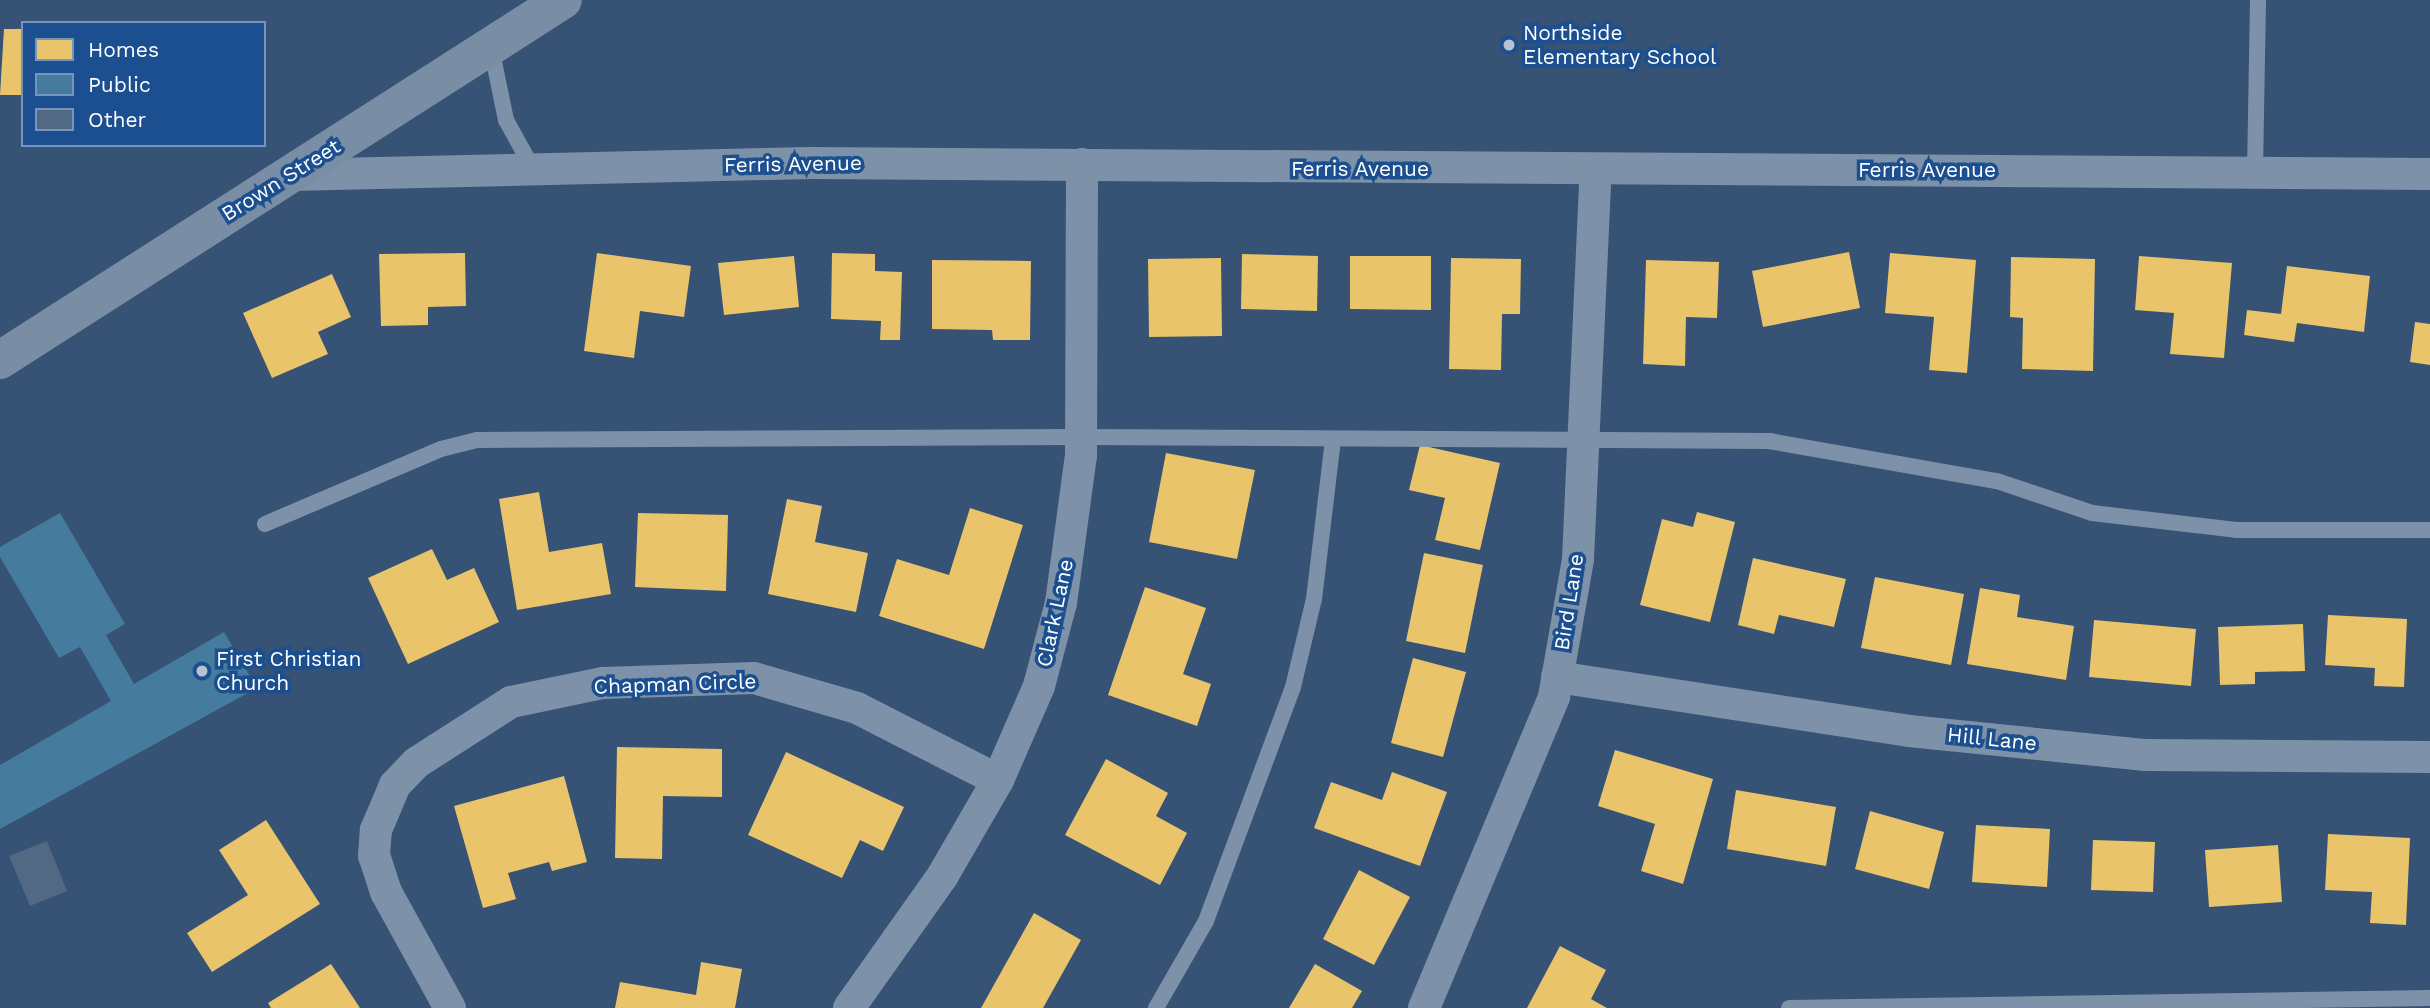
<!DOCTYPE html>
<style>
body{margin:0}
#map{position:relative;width:2430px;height:1008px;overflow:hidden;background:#365274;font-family:"Work Sans",sans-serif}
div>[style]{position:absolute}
.homes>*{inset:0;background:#e9c46a}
.public>*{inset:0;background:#457b9d}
.building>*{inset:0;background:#526984}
.service>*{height:16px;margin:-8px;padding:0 8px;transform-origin:8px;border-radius:8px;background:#7d92a8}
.minor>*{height:32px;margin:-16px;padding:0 16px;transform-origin:16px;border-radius:16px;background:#7d92a8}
.secondary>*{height:38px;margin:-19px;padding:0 19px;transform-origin:19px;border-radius:19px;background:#798da4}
.dots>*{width:19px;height:19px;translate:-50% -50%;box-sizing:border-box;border:4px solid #1b4f8f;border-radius:50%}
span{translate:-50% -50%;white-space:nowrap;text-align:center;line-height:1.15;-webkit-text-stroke:7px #1b4f8f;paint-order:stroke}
.poi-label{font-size:21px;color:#fff}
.left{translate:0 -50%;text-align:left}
.street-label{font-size:21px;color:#fff}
.legend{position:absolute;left:21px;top:21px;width:245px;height:126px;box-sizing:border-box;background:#1b4f8f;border:2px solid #7695bc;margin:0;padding:9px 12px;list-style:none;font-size:21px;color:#fff}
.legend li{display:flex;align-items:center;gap:14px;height:35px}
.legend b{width:35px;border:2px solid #7695bc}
</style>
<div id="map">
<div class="homes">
<div style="clip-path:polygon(4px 29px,23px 29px,23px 95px,0 95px)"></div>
<div style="clip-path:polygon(1849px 252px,1860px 308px,1763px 327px,1752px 271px)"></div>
<div style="clip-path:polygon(465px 253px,466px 306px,428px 307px,428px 325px,381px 326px,379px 254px)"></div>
<div style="clip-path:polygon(597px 253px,691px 266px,684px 317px,640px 311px,634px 358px,584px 351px)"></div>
<div style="clip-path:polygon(832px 253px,875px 254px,875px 271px,902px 272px,900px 340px,880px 340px,881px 321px,831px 319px)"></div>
<div style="clip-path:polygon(1890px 253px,1976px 260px,1967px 373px,1929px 370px,1934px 317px,1885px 313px)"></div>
<div style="clip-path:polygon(1242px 254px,1318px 256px,1317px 311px,1241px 309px)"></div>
<div style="clip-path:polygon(794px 256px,799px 307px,724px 315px,718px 263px)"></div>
<div style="clip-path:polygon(1350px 256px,1431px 256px,1431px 310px,1350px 309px)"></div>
<div style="clip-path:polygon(2139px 256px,2232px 263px,2224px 358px,2170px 354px,2174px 313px,2135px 310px)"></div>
<div style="clip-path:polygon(2011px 257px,2095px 259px,2093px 371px,2022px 369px,2023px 318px,2010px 317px)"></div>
<div style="clip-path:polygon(1221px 258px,1222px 336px,1149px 337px,1148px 259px)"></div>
<div style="clip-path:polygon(1451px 258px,1521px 259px,1520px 314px,1502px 314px,1501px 370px,1449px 369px)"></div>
<div style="clip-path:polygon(932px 260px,1031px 261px,1030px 340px,993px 340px,992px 330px,932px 329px)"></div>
<div style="clip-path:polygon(1646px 260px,1719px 262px,1717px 318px,1686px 317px,1685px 366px,1643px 364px)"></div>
<div style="clip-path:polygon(2287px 266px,2370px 276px,2364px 332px,2297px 323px,2294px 342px,2244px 335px,2247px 310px,2281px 314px)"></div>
<div style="clip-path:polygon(332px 274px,351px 317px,318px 332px,328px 354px,272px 378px,243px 313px)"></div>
<div style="clip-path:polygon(2415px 322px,2430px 324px,2430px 365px,2410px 362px)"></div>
<div style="clip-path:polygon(1420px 445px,1500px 463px,1480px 550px,1435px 540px,1445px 498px,1409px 490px)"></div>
<div style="clip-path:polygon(1166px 453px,1255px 470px,1237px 559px,1149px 542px)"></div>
<div style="clip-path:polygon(539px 492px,549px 552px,602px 543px,611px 594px,517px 610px,499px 499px)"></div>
<div style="clip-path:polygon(787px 499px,822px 506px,815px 542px,868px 553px,856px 612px,768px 594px)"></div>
<div style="clip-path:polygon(970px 508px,1023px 525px,984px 649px,879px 616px,897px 559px,949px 575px)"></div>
<div style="clip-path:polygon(1697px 512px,1735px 522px,1710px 622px,1640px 605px,1662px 519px,1693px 527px)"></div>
<div style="clip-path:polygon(638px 513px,728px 515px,726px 591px,635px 587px)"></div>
<div style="clip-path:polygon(432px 549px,447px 580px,474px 568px,499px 622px,408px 664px,368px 578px)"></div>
<div style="clip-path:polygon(1424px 553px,1483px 565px,1465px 653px,1406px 641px)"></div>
<div style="clip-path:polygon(1753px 558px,1846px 579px,1834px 627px,1779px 615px,1774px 634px,1738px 625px)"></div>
<div style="clip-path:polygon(1875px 577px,1964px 594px,1951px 665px,1861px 648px)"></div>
<div style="clip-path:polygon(1145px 587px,1206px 608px,1183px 674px,1211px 684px,1197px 726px,1108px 695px)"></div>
<div style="clip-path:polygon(1980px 588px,2020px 595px,2017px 617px,2074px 626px,2066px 680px,1967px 664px)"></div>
<div style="clip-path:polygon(2328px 615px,2407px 619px,2404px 687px,2374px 686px,2375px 668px,2325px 665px)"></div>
<div style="clip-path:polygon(2094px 620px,2196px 629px,2191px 686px,2089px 677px)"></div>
<div style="clip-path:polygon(2303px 624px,2305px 671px,2255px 672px,2255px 684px,2220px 685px,2218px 627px)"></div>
<div style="clip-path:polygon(1413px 658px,1466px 672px,1443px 757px,1391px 743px)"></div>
<div style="clip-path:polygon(617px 747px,722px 749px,722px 797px,663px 796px,662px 859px,615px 858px)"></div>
<div style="clip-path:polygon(1615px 750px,1713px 779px,1683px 884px,1641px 871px,1655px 824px,1598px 806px)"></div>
<div style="clip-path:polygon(786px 752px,904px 807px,883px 851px,860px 840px,842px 878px,748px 835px)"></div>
<div style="clip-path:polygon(1106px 759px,1168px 793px,1156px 816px,1187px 833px,1160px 885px,1065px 835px)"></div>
<div style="clip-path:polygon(1392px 772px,1447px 792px,1420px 866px,1314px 828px,1331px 782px,1382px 800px)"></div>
<div style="clip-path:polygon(564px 776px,587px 862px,552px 871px,549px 862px,508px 873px,516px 899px,483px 908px,454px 806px)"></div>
<div style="clip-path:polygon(1736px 790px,1836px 807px,1826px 866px,1727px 849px)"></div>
<div style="clip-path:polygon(1870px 811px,1944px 832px,1929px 889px,1855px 869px)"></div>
<div style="clip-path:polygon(266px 820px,320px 904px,212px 972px,187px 933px,248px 895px,219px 850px)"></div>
<div style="clip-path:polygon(1976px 825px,2050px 829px,2047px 887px,1972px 882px)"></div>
<div style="clip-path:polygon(2328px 834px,2410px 838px,2406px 925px,2370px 923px,2372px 892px,2325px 890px)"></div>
<div style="clip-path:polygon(2093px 840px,2155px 842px,2153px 892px,2091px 890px)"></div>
<div style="clip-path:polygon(2278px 845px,2282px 902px,2209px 907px,2205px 850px)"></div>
<div style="clip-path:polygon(1359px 870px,1410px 897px,1374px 965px,1323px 939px)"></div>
<div style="clip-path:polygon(1034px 913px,1081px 940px,1043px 1008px,981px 1008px)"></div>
<div style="clip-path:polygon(1560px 946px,1606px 970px,1591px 999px,1607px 1008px,1527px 1008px)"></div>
<div style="clip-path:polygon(701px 962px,742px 969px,735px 1008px,615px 1008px,620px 982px,696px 995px)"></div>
<div style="clip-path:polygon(331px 964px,360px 1008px,271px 1008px,268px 1003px)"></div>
<div style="clip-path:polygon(1315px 964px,1362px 991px,1352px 1008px,1289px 1008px)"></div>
</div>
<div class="public">
<div style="clip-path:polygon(60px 513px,125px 624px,106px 635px,134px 684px,224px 632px,257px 688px,0 829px,0 765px,111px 701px,80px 647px,59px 658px,0 557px,0 547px)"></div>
</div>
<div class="building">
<div style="clip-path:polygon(47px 841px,67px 891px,30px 906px,9px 856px)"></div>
</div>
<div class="service">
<div style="left:491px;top:47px;width:75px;rotate:78.4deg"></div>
<div style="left:506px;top:120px;width:56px;rotate:61.1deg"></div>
<div style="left:2255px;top:172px;width:172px;rotate:-89deg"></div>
<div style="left:265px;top:524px;width:191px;rotate:-23.1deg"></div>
<div style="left:441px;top:449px;width:37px;rotate:-14deg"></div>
<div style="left:477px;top:440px;width:604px;rotate:-0.28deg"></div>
<div style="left:1081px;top:437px;width:688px;rotate:0.33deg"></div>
<div style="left:1769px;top:441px;width:231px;rotate:10deg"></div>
<div style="left:1997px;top:481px;width:100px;rotate:18.6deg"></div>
<div style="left:2092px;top:513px;width:145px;rotate:6.7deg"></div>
<div style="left:2236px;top:530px;width:194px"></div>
<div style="left:1156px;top:1008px;width:100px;rotate:-60.1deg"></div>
<div style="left:1206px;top:921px;width:250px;rotate:-69.6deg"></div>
<div style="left:1293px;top:687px;width:90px;rotate:-76.6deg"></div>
<div style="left:1314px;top:599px;width:161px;rotate:-83.2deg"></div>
<div style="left:1789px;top:1008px;width:641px;rotate:-0.89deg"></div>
</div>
<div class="minor">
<div style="left:290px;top:175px;width:521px;rotate:-1.32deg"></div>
<div style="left:811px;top:163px;width:1619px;rotate:0.39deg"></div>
<div style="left:1557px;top:677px;width:356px;rotate:8.7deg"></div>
<div style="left:1909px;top:731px;width:238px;rotate:5.8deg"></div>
<div style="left:2146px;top:755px;width:284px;rotate:0.4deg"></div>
<div style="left:450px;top:1008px;width:132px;rotate:-118.9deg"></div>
<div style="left:386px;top:892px;width:38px;rotate:-108deg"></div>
<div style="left:374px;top:856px;width:26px;rotate:-86deg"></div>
<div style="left:376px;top:830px;width:49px;rotate:-67.1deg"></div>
<div style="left:395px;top:785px;width:30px;rotate:-46deg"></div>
<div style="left:416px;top:763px;width:113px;rotate:-32.7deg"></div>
<div style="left:511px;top:702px;width:94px;rotate:-11.7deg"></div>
<div style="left:603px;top:683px;width:151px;rotate:-1.9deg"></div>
<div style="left:754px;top:678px;width:107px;rotate:16.2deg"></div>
<div style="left:857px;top:708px;width:158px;rotate:27.1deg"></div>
<div style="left:849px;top:1008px;width:163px;rotate:-54.7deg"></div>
<div style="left:943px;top:875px;width:110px;rotate:-59.9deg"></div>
<div style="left:998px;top:780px;width:103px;rotate:-66.4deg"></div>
<div style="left:1039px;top:686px;width:86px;rotate:-75.2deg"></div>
<div style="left:1061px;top:603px;width:148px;rotate:-82.3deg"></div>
<div style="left:1081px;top:456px;width:292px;rotate:-89.8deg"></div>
<div style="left:1424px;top:1008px;width:337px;rotate:-67.3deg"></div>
<div style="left:1554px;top:697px;width:140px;rotate:-80.1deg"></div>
<div style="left:1578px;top:559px;width:390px;rotate:-87.4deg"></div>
</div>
<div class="secondary">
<div style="left:0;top:360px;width:668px;rotate:-32.6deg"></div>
</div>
<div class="dots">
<div style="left:1509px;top:45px;background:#b9c2ce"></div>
<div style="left:202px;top:671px;background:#b9c2ce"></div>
</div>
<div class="poi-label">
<span class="left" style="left:1523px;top:45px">Northside<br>Elementary School</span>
<span class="left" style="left:216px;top:671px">First Christian<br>Church</span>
</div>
<div class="street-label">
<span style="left:793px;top:164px;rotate:-1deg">Ferris Avenue</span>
<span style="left:1360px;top:169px">Ferris Avenue</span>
<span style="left:1927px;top:170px">Ferris Avenue</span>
<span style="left:281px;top:180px;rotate:-32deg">Brown Street</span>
<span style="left:1569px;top:602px;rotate:-81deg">Bird Lane</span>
<span style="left:1055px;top:613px;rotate:-78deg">Clark Lane</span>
<span style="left:675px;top:684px;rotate:-2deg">Chapman Circle</span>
<span style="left:1992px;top:739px;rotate:6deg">Hill Lane</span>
</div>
<ul class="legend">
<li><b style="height:19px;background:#e9c46a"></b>Homes</li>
<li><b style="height:19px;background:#457b9d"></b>Public</li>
<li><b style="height:19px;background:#526984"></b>Other</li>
</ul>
</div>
